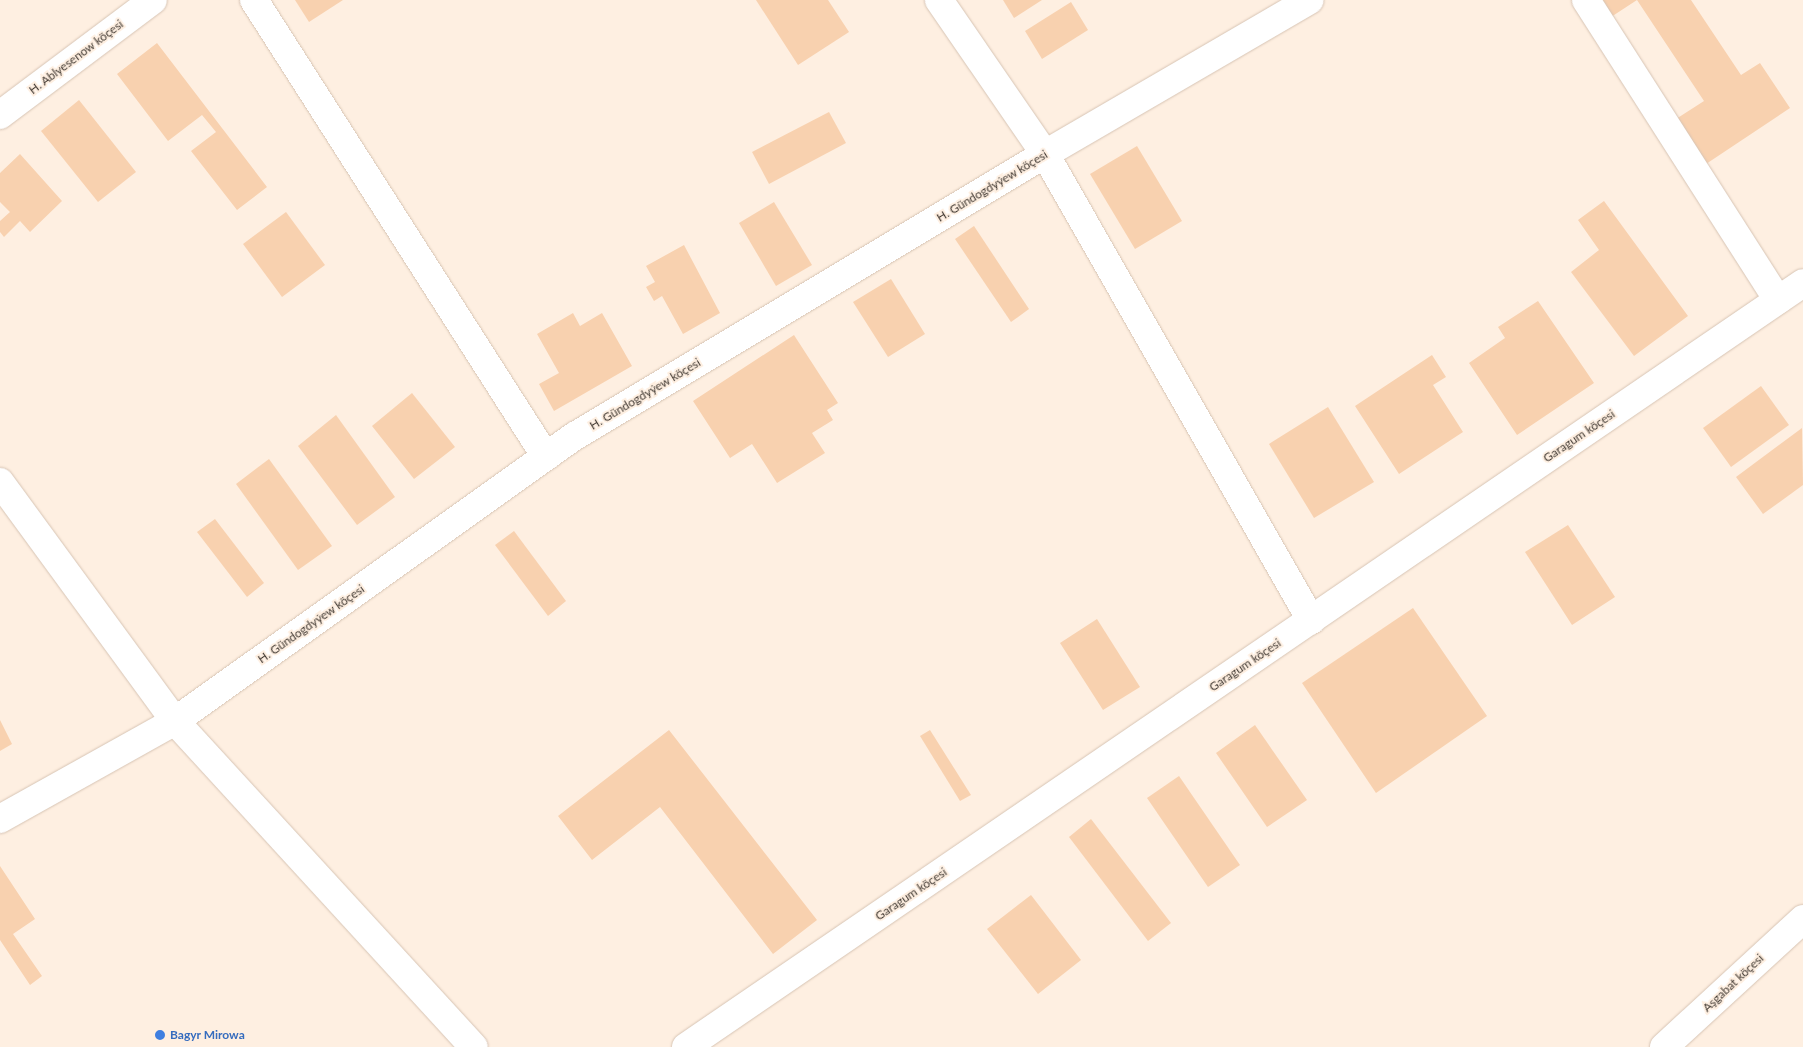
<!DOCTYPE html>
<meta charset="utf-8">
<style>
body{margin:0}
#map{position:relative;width:1803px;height:1047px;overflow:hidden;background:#feefe1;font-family:Lato,sans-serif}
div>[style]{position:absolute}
.building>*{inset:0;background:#f8d1af}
.roads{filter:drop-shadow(0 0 1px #d7c4b4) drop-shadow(0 0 1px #d7c4b4)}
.minor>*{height:28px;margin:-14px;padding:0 14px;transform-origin:14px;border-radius:14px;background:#fff}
.tertiary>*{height:28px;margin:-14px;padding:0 14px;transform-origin:14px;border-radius:14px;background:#fff}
.dots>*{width:14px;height:14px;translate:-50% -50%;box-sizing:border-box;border:2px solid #feefe1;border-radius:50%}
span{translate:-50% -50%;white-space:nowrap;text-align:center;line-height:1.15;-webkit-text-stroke:4px #feefe1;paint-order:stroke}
.street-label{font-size:12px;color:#423a33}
.shop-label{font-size:12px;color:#366cbe;font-weight:700}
.left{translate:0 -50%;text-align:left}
</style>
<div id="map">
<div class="building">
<div style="clip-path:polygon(295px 0,343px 0,309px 22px)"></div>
<div style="clip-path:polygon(756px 0,828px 0,849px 32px,798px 65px)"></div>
<div style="clip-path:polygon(1003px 0,1042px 0,1014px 18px)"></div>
<div style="clip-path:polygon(1600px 0,1691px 0,1741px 75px,1760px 63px,1790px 108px,1706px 164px,1676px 119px,1704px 101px,1637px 0,1611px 17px)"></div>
<div style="clip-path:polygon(1071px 2px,1088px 30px,1042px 59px,1025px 31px)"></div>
<div style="clip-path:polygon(157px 43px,267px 187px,237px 210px,191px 151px,216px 132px,202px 115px,168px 141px,117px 74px)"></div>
<div style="clip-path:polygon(79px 100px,136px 172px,98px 202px,41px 131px)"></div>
<div style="clip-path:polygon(829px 112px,846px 143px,769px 184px,752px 152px)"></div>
<div style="clip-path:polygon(1137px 146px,1182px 221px,1135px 249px,1090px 174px)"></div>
<div style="clip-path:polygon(20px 154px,62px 201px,30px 232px,20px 221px,4px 237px,0 232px,0 221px,10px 212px,0 202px,0 173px)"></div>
<div style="clip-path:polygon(1604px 201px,1688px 316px,1634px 356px,1571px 272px,1599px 250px,1578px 220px)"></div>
<div style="clip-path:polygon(774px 202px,812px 265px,776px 286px,739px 223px)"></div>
<div style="clip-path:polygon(286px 212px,325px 265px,282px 297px,243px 244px)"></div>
<div style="clip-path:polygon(974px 226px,1029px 309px,1011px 322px,955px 239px)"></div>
<div style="clip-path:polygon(684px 245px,720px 313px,683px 334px,662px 296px,654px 301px,646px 287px,655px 282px,646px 266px)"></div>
<div style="clip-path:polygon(891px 279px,925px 334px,888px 357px,853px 302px)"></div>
<div style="clip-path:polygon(1538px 301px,1594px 383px,1517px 435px,1469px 363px,1505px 338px,1498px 327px)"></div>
<div style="clip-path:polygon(573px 313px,580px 326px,602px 313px,632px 366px,554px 411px,539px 384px,559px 373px,537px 334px)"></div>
<div style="clip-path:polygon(794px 335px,838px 403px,827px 410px,833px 420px,812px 433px,825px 453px,777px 483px,752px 444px,730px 458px,693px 401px)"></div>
<div style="clip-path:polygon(1432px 355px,1446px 377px,1433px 385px,1463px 432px,1399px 474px,1355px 406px)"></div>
<div style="clip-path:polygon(1761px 386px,1789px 425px,1731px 467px,1703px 428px)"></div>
<div style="clip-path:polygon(412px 393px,455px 447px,414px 479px,372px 426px)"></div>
<div style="clip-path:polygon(1328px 407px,1374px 482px,1314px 518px,1269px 444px)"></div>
<div style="clip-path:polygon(336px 415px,395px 497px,357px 525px,298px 446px)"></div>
<div style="clip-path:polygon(1802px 428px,1803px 485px,1763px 514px,1736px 477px)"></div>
<div style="clip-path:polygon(269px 459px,332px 546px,298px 570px,236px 484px)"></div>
<div style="clip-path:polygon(215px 519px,264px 583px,247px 597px,197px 532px)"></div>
<div style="clip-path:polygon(1568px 525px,1615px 597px,1572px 625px,1525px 552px)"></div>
<div style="clip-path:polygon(514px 531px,566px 601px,548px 616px,495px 545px)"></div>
<div style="clip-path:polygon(1413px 608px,1487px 716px,1376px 793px,1302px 683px)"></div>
<div style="clip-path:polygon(1097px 619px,1140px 687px,1103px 710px,1060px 643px)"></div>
<div style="clip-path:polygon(0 720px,12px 744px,0 751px)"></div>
<div style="clip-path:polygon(1255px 725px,1307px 800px,1267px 827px,1216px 753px)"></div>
<div style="clip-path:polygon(669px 730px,817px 920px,773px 954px,660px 807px,592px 860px,558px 816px)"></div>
<div style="clip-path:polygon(930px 730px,971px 795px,960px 801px,920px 736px)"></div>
<div style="clip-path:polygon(1179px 776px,1240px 865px,1208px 887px,1147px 798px)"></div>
<div style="clip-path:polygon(1091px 819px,1171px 923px,1148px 941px,1069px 837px)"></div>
<div style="clip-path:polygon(0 866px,35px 919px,13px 934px,42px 976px,30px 985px,0 940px)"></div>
<div style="clip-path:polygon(1031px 895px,1081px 960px,1038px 994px,987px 929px)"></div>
</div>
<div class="roads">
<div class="minor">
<div style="left:254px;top:0;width:542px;rotate:57.42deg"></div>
<div style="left:939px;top:0;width:187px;rotate:55.5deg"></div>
<div style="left:1045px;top:154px;width:537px;rotate:60.28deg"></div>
<div style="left:1586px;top:0;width:356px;rotate:57.4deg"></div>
<div style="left:0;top:115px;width:191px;rotate:-36.9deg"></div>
<div style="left:0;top:482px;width:296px;rotate:53.8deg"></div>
<div style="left:175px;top:721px;width:442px;rotate:47.5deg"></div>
<div style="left:0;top:819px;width:201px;rotate:-29.2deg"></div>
<div style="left:175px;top:721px;width:491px;rotate:-35.5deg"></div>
<div style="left:575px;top:436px;width:548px;rotate:-30.96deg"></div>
<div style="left:1045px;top:154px;width:306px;rotate:-30.2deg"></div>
<div style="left:686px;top:1047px;width:1353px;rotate:-34.37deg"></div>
</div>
<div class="tertiary">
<div style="left:1664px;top:1047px;width:189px;rotate:-42.6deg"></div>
</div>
</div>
<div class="dots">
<div style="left:160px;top:1035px;background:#3f7fe0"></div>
</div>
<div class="street-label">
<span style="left:76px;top:57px;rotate:-37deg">H. Ablyesenow köçesi</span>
<span style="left:992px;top:186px;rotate:-31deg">H. Gündogdyýew köçesi</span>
<span style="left:645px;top:394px;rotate:-31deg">H. Gündogdyýew köçesi</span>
<span style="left:1579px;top:436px;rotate:-34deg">Garagum köçesi</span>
<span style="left:311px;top:624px;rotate:-35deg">H. Gündogdyýew köçesi</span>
<span style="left:1245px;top:665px;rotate:-34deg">Garagum köçesi</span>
<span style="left:911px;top:894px;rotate:-34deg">Garagum köçesi</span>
<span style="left:1733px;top:983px;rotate:-43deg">Aşgabat köçesi</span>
</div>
<div class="shop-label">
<span class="left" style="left:170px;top:1035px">Bagyr Mirowa</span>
</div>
</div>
